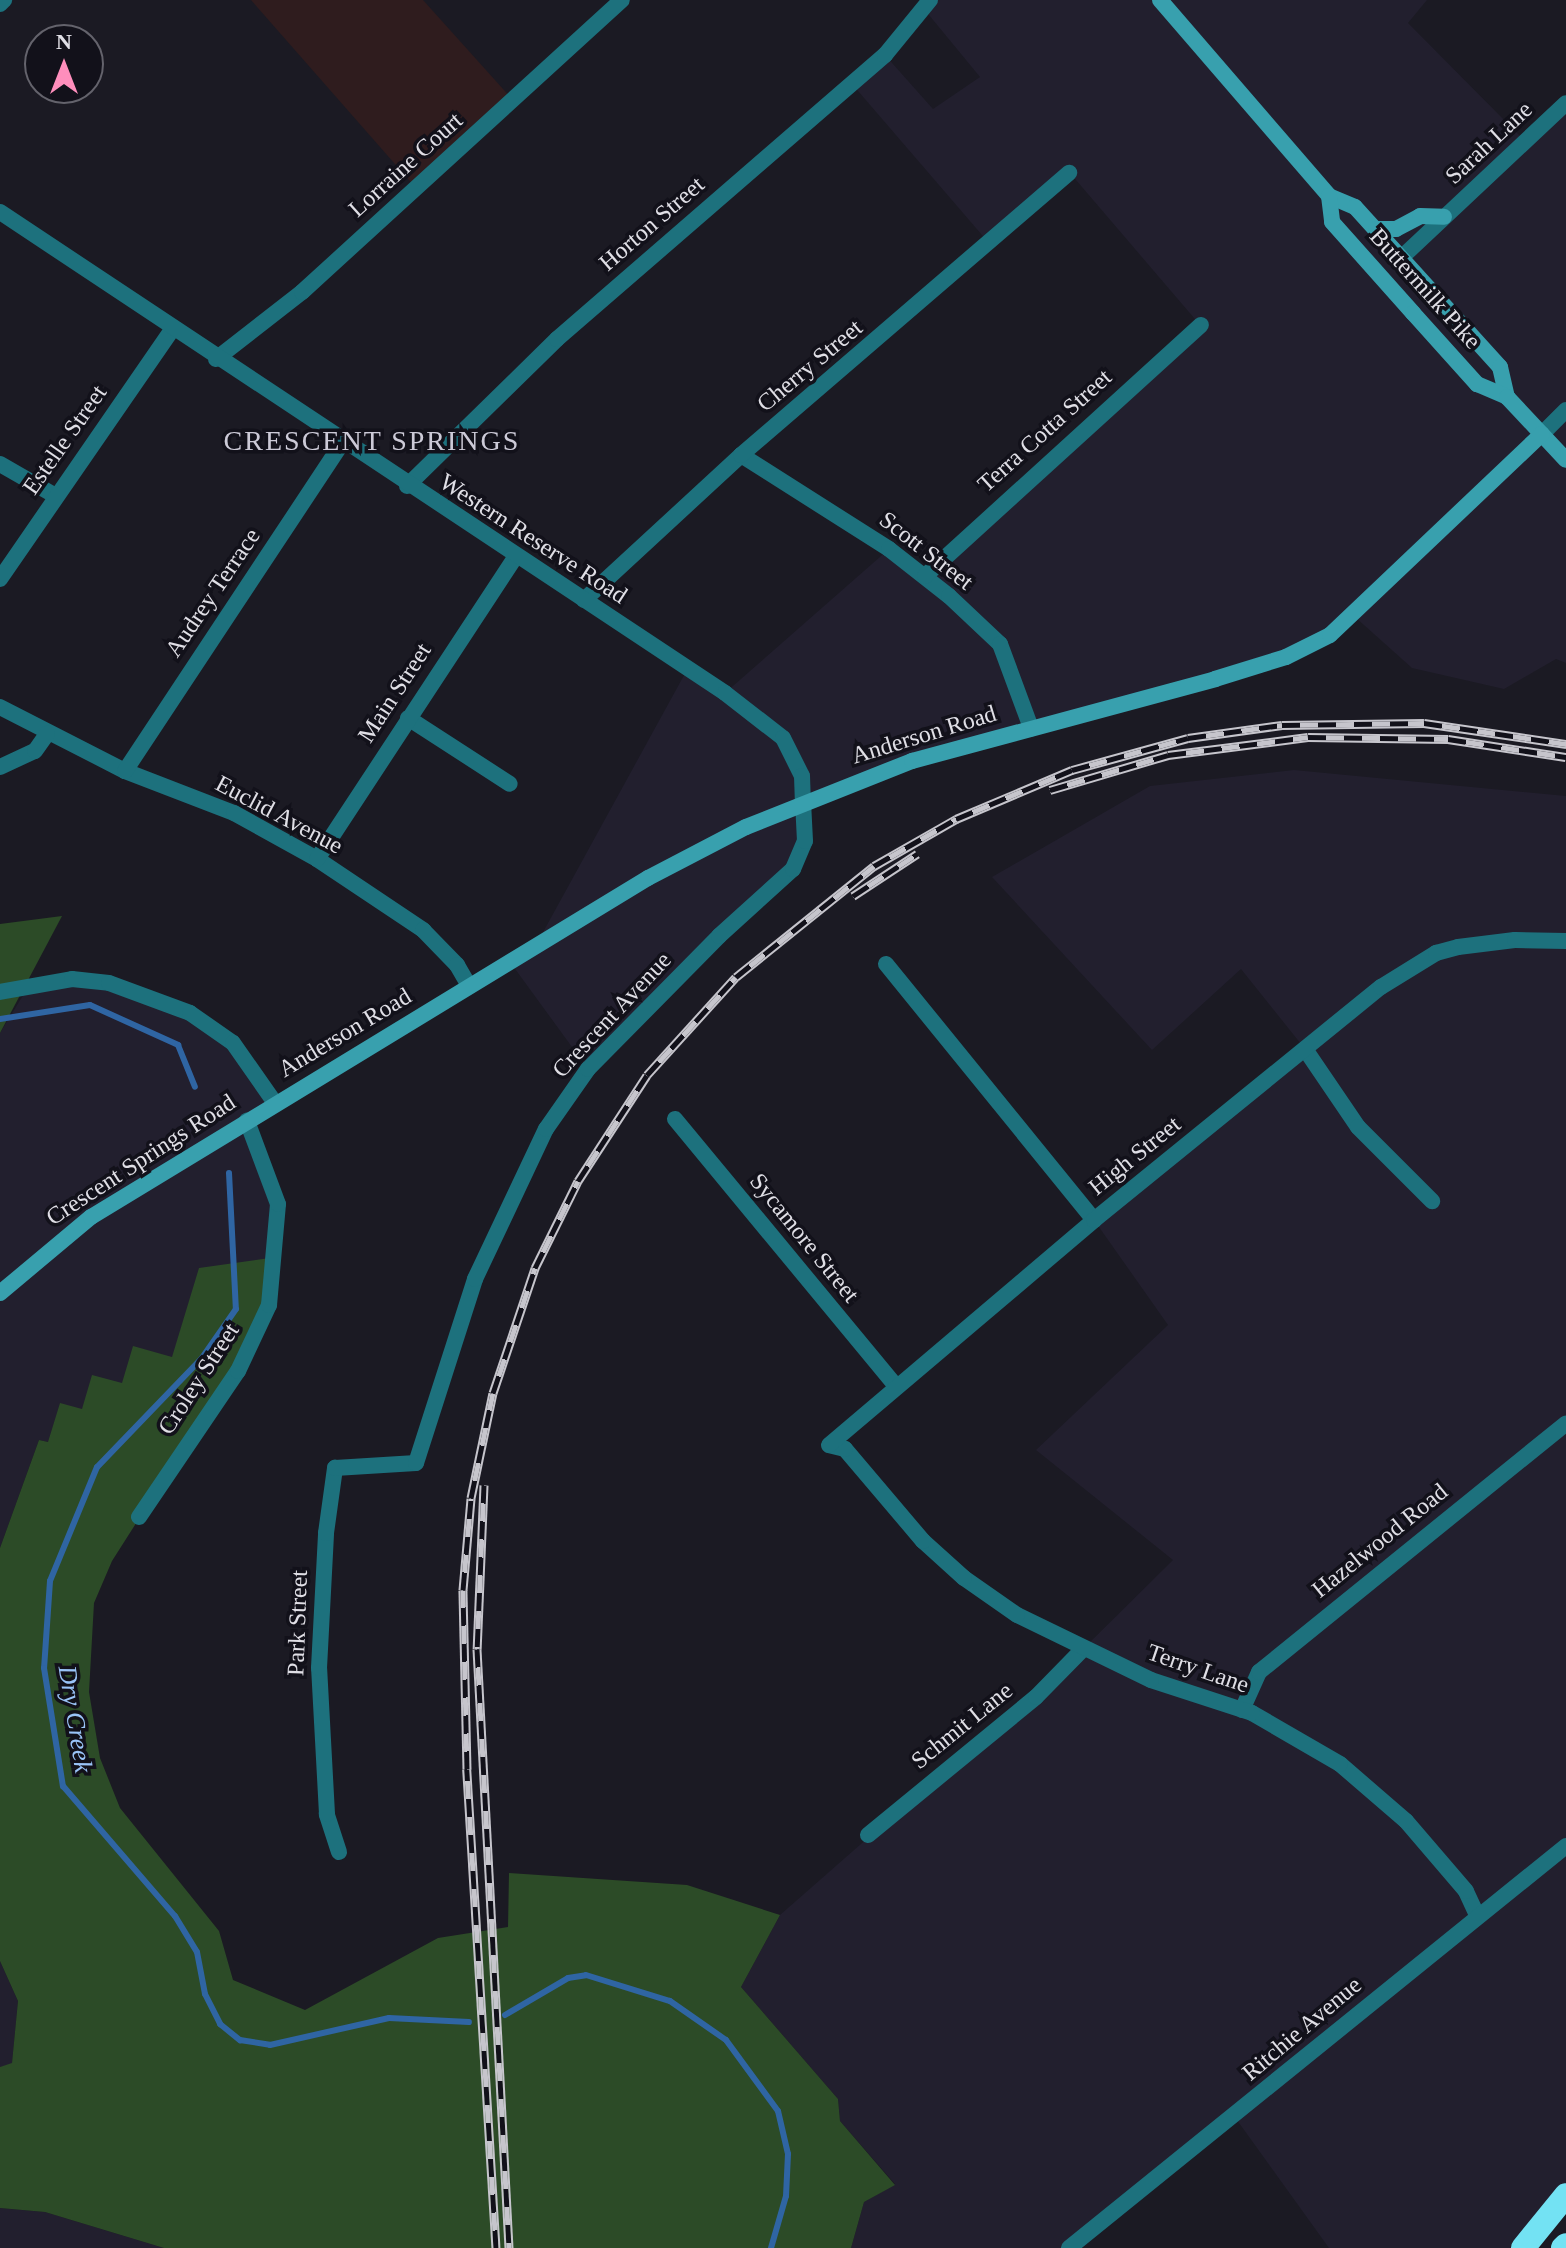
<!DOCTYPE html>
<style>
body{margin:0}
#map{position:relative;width:1566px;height:2248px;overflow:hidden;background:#1b1a23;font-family:"Times New Roman",serif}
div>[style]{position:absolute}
.built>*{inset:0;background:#221f2e}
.education>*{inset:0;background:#2f1c1e}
.green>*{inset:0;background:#2c4b27}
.stream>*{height:6px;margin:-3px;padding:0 3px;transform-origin:3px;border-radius:3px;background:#2f65a3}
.minor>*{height:16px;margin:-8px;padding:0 8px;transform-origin:8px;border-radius:8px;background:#1d717d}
.tertiary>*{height:16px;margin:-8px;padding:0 8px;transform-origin:8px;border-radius:8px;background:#1d717d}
.secondary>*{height:16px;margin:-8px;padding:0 8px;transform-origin:8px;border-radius:8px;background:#38a0ae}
.motorway>*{height:24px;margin:-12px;padding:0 12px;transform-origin:12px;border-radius:12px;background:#73e2f3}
.rail>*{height:9px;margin-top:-4.5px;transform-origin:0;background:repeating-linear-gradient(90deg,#12111a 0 18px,#c6c5cc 0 36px);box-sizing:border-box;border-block:2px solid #c6c5cc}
span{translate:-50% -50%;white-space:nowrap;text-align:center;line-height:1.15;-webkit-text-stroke:7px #12111a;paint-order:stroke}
.street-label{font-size:24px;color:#e0dfe6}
.water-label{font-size:26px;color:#9ac4f8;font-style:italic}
.quarter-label{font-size:28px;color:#cccad7;letter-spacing:2px}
.north{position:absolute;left:24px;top:24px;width:80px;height:80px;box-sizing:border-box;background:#12111a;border:2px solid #64636c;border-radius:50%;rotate:0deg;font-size:22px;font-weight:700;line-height:32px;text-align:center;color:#e0dfe6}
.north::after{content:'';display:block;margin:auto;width:28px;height:36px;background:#fe8ebc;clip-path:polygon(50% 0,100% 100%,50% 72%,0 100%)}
</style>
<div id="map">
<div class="built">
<div style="clip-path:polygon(930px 0,1427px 0,1408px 23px,1522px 138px,1566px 100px,1566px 663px,1556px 659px,1504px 689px,1412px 668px,1355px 617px,1330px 635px,804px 801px,799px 861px,588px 1069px,510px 962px,536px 945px,688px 668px,725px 693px,889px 549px,926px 576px,1200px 325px,1070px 173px,988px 242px,852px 84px,885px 55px,933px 109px,980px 77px,924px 9px)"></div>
<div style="clip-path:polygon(1294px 770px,1566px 796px,1566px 2195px,1523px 2248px,1329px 2248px,1234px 2116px,1069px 2248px,851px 2248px,864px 2202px,895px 2184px,840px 2121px,838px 2099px,741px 1987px,780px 1915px,1082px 1650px,1173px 1560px,1036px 1450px,1168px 1325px,1094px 1220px,1305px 1049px,1241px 969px,1152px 1050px,992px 877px,1150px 786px)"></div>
<div style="clip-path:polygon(72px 979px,214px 1026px,275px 1103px,247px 1122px,268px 1173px,277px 1257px,172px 1357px,82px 1409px,48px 1442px,39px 1440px,0 1548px,0 1033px,30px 984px)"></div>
<div style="clip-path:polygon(0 1961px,18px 2001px,12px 2064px,0 2067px)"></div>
<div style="clip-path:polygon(0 2208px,45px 2212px,164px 2248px,0 2248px)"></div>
</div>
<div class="education">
<div style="clip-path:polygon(251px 0,423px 0,513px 100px,416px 188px)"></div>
</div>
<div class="green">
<div style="clip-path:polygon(62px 916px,0 1033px,0 924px)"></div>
<div style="clip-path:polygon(277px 1257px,263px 1324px,112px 1561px,94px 1603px,89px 1692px,100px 1758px,120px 1808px,219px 1931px,233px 1980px,305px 2010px,438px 1938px,508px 1927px,509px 1873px,687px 1885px,780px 1915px,741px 1987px,838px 2099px,840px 2121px,895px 2185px,864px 2202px,851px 2248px,164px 2248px,45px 2212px,0 2208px,0 2067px,12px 2063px,18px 2001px,0 1961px,0 1548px,39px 1440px,48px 1442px,60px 1403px,82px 1409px,92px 1375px,122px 1383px,133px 1346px,172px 1357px,199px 1268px)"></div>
</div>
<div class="stream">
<div style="left:0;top:1019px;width:91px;rotate:-8.8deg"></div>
<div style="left:90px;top:1005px;width:97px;rotate:24.4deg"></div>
<div style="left:178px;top:1045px;width:45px;rotate:68deg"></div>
<div style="left:229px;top:1173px;width:136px;rotate:87.1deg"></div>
<div style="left:236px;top:1309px;width:60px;rotate:124.8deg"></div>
<div style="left:202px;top:1358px;width:151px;rotate:133.9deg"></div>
<div style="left:97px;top:1467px;width:123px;rotate:112.4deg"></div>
<div style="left:50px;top:1581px;width:87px;rotate:93.9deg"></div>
<div style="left:44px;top:1668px;width:120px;rotate:80.9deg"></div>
<div style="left:63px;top:1786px;width:172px;rotate:49.3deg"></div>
<div style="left:175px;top:1916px;width:42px;rotate:58.6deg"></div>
<div style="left:197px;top:1952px;width:43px;rotate:79.2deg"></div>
<div style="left:205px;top:1994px;width:34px;rotate:63deg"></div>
<div style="left:220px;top:2024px;width:26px;rotate:39deg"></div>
<div style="left:240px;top:2040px;width:30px;rotate:9deg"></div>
<div style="left:270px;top:2045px;width:122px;rotate:-12.8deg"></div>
<div style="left:389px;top:2018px;width:80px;rotate:2.9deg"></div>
<div style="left:505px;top:2015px;width:73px;rotate:-30.4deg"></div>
<div style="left:568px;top:1978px;width:18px;rotate:-9deg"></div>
<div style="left:586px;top:1975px;width:88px;rotate:17.2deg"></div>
<div style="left:670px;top:2001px;width:68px;rotate:34.9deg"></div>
<div style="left:726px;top:2040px;width:88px;rotate:53.8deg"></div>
<div style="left:778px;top:2111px;width:44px;rotate:76.9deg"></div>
<div style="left:788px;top:2154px;width:42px;rotate:92.7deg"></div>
<div style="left:786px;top:2196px;width:54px;rotate:106.1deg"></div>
</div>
<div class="minor">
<div style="left:0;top:4px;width:6px;rotate:-45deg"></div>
<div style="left:1401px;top:258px;width:226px;rotate:-43.2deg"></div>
<div style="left:216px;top:359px;width:109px;rotate:-37.9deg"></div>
<div style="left:302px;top:292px;width:433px;rotate:-42.4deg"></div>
<div style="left:741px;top:455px;width:175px;rotate:32.4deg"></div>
<div style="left:889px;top:549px;width:76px;rotate:38.1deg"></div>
<div style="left:949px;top:596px;width:70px;rotate:43.3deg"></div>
<div style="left:1000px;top:644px;width:90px;rotate:69.7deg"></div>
<div style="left:0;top:464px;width:62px;rotate:29.9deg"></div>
<div style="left:407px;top:486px;width:210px;rotate:-44.4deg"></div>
<div style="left:557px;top:339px;width:434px;rotate:-40.9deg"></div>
<div style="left:885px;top:55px;width:71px;rotate:-50.7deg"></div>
<div style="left:925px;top:576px;width:373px;rotate:-42.3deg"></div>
<div style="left:0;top:579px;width:303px;rotate:-55.4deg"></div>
<div style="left:584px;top:600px;width:214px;rotate:-42.7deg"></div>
<div style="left:741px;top:455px;width:433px;rotate:-40.7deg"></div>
<div style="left:0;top:707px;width:140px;rotate:27.1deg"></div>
<div style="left:125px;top:771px;width:117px;rotate:21.1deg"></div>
<div style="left:234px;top:813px;width:95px;rotate:29deg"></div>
<div style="left:317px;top:859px;width:128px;rotate:33.8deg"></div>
<div style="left:423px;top:930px;width:49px;rotate:45.8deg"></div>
<div style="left:457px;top:965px;width:24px;rotate:60deg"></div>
<div style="left:408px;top:718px;width:121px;rotate:32.9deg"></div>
<div style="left:0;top:767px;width:38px;rotate:-25deg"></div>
<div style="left:35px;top:751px;width:21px;rotate:-55deg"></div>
<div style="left:125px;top:771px;width:393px;rotate:-56.5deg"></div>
<div style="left:317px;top:859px;width:363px;rotate:-56.7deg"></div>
<div style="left:886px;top:964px;width:330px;rotate:50.9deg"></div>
<div style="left:0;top:992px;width:73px;rotate:-10.2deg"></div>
<div style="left:72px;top:979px;width:37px;rotate:6deg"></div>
<div style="left:109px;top:983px;width:86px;rotate:20.3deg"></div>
<div style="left:190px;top:1013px;width:52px;rotate:34.9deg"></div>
<div style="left:233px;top:1043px;width:73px;rotate:55deg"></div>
<div style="left:1305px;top:1049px;width:94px;rotate:55.8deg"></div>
<div style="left:1358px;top:1127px;width:105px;rotate:45deg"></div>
<div style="left:675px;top:1119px;width:347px;rotate:50.4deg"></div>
<div style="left:139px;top:1517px;width:176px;rotate:-55.9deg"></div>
<div style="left:238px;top:1371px;width:73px;rotate:-64.8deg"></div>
<div style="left:269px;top:1305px;width:101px;rotate:-84.9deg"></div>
<div style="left:278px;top:1204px;width:89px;rotate:-110.5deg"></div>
<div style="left:1242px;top:1710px;width:42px;rotate:-65.9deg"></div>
<div style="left:1259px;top:1672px;width:395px;rotate:-39deg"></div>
<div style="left:868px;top:1835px;width:217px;rotate:-39.4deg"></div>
<div style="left:1036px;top:1697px;width:66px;rotate:-45.6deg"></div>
<div style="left:339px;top:1852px;width:40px;rotate:-108deg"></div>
<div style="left:327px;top:1814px;width:146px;rotate:-93.1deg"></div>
<div style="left:319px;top:1668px;width:135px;rotate:-87deg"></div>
<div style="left:326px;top:1533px;width:66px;rotate:-82.1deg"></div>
<div style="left:335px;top:1468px;width:81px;rotate:-3.5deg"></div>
<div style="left:416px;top:1463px;width:193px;rotate:-72.2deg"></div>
<div style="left:475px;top:1279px;width:166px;rotate:-64.7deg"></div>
<div style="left:546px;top:1129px;width:73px;rotate:-55deg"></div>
<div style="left:588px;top:1069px;width:187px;rotate:-45.4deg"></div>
<div style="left:719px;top:936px;width:100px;rotate:-42.2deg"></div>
<div style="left:793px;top:869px;width:30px;rotate:-67deg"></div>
<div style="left:805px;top:841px;width:40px;rotate:-92.9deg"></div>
<div style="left:1477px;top:1915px;width:26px;rotate:-115deg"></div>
<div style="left:1466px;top:1891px;width:92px;rotate:-130.6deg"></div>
<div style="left:1406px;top:1821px;width:87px;rotate:-139.2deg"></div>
<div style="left:1340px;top:1764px;width:102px;rotate:-149.9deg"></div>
<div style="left:1252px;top:1713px;width:106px;rotate:-161.9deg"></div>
<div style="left:1151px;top:1680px;width:149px;rotate:-154.1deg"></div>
<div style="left:1017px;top:1615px;width:65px;rotate:-145.1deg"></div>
<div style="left:964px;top:1578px;width:55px;rotate:-137.9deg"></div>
<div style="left:923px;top:1541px;width:121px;rotate:-130.3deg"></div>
<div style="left:845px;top:1449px;width:16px;rotate:-166deg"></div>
<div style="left:829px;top:1445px;width:348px;rotate:-40.3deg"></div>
<div style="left:1094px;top:1220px;width:370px;rotate:-39.1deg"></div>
<div style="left:1381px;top:987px;width:65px;rotate:-31.7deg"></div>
<div style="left:1436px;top:953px;width:23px;rotate:-15deg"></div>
<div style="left:1458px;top:947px;width:57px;rotate:-7deg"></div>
<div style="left:1515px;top:940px;width:51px;rotate:1.1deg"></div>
<div style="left:1069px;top:2248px;width:639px;rotate:-38.97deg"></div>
</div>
<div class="tertiary">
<div style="left:0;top:212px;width:870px;rotate:33.56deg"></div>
<div style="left:725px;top:693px;width:73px;rotate:37.8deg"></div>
<div style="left:783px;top:738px;width:42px;rotate:63.4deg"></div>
<div style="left:802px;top:776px;width:25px;rotate:88deg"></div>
<div style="left:1542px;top:434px;width:34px;rotate:-45deg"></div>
</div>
<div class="secondary">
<div style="left:1160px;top:0;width:259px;rotate:49.2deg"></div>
<div style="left:1329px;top:196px;width:28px;rotate:23deg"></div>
<div style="left:1355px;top:207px;width:216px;rotate:47.8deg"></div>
<div style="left:1500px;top:367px;width:31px;rotate:77deg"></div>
<div style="left:1329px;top:196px;width:26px;rotate:83deg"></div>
<div style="left:1332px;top:222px;width:122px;rotate:48.3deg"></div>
<div style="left:1413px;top:313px;width:96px;rotate:48deg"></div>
<div style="left:1477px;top:384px;width:33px;rotate:23deg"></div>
<div style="left:1507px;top:397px;width:86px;rotate:46.9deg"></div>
<div style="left:1376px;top:229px;width:20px"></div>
<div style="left:1396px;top:229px;width:27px;rotate:-28deg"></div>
<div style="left:1420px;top:216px;width:24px;rotate:2deg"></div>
<div style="left:0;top:1293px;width:119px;rotate:-39.9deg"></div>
<div style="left:91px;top:1217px;width:652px;rotate:-31.33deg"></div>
<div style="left:648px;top:878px;width:110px;rotate:-27.5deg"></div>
<div style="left:746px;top:827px;width:179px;rotate:-21.7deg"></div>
<div style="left:912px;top:761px;width:314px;rotate:-15.1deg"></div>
<div style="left:1215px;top:679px;width:74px;rotate:-17.2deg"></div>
<div style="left:1286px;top:657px;width:49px;rotate:-26.6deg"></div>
<div style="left:1330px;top:635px;width:292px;rotate:-43.5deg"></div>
</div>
<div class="motorway">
<div style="left:1523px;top:2248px;width:68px;rotate:-50.9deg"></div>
<div style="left:1563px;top:2248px;width:4px;rotate:-45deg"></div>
</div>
<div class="rail">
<div style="left:1050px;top:790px;width:123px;rotate:-16.5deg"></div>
<div style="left:1168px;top:755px;width:141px;rotate:-7.3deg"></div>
<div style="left:1308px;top:737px;width:140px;rotate:0.8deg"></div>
<div style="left:1448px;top:739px;width:119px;rotate:8.7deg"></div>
<div style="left:853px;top:896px;width:77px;rotate:-33.3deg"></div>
<div style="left:484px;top:1485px;width:164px;rotate:92.4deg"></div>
<div style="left:477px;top:1649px;width:600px;rotate:86.94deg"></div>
<div style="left:496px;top:2248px;width:480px;rotate:-93.5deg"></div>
<div style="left:467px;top:1769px;width:179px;rotate:-91.3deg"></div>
<div style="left:463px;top:1590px;width:92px;rotate:-85deg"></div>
<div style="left:471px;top:1498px;width:107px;rotate:-78.2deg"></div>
<div style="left:493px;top:1393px;width:132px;rotate:-71.4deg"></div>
<div style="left:535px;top:1268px;width:97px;rotate:-63.7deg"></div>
<div style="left:578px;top:1181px;width:126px;rotate:-56.9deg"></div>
<div style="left:647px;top:1075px;width:132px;rotate:-47.8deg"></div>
<div style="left:736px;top:977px;width:177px;rotate:-38.8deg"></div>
<div style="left:874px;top:866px;width:95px;rotate:-29.8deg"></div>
<div style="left:956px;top:819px;width:126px;rotate:-22.9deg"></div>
<div style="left:1072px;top:770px;width:120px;rotate:-15.4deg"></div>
<div style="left:1188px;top:738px;width:95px;rotate:-7.9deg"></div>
<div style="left:1282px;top:725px;width:142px;rotate:-0.8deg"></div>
<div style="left:1424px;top:723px;width:144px;rotate:8.4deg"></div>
</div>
<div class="street-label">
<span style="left:1489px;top:143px;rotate:-43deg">Sarah Lane</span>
<span style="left:406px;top:165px;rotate:-42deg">Lorraine Court</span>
<span style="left:652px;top:224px;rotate:-41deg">Horton Street</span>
<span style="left:1425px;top:289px;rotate:48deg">Buttermilk Pike</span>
<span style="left:810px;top:366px;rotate:-40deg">Cherry Street</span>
<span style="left:1045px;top:431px;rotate:-42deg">Terra Cotta Street</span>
<span style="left:65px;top:440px;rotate:-55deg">Estelle Street</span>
<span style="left:533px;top:539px;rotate:33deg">Western Reserve Road</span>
<span style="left:926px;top:551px;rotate:38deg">Scott Street</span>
<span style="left:213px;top:593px;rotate:-56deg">Audrey Terrace</span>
<span style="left:395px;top:693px;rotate:-57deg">Main Street</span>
<span style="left:924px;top:735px;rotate:-17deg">Anderson Road</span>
<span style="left:279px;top:815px;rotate:28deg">Euclid Avenue</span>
<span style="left:612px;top:1015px;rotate:-47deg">Crescent Avenue</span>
<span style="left:345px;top:1033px;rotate:-31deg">Anderson Road</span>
<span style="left:1135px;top:1156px;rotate:-39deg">High Street</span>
<span style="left:141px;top:1160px;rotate:-33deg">Crescent Springs Road</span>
<span style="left:804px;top:1238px;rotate:51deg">Sycamore Street</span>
<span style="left:199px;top:1379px;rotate:-57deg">Croley Street</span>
<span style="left:1380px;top:1541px;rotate:-39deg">Hazelwood Road</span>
<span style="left:298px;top:1623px;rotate:-88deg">Park Street</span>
<span style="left:1198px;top:1669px;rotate:19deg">Terry Lane</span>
<span style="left:962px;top:1726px;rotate:-39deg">Schmit Lane</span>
<span style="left:1302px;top:2029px;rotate:-40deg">Ritchie Avenue</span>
</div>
<div class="water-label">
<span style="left:75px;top:1719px;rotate:81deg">Dry Creek</span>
</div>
<div class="quarter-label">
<span style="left:372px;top:441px">CRESCENT SPRINGS</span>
</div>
<div class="north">N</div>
</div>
